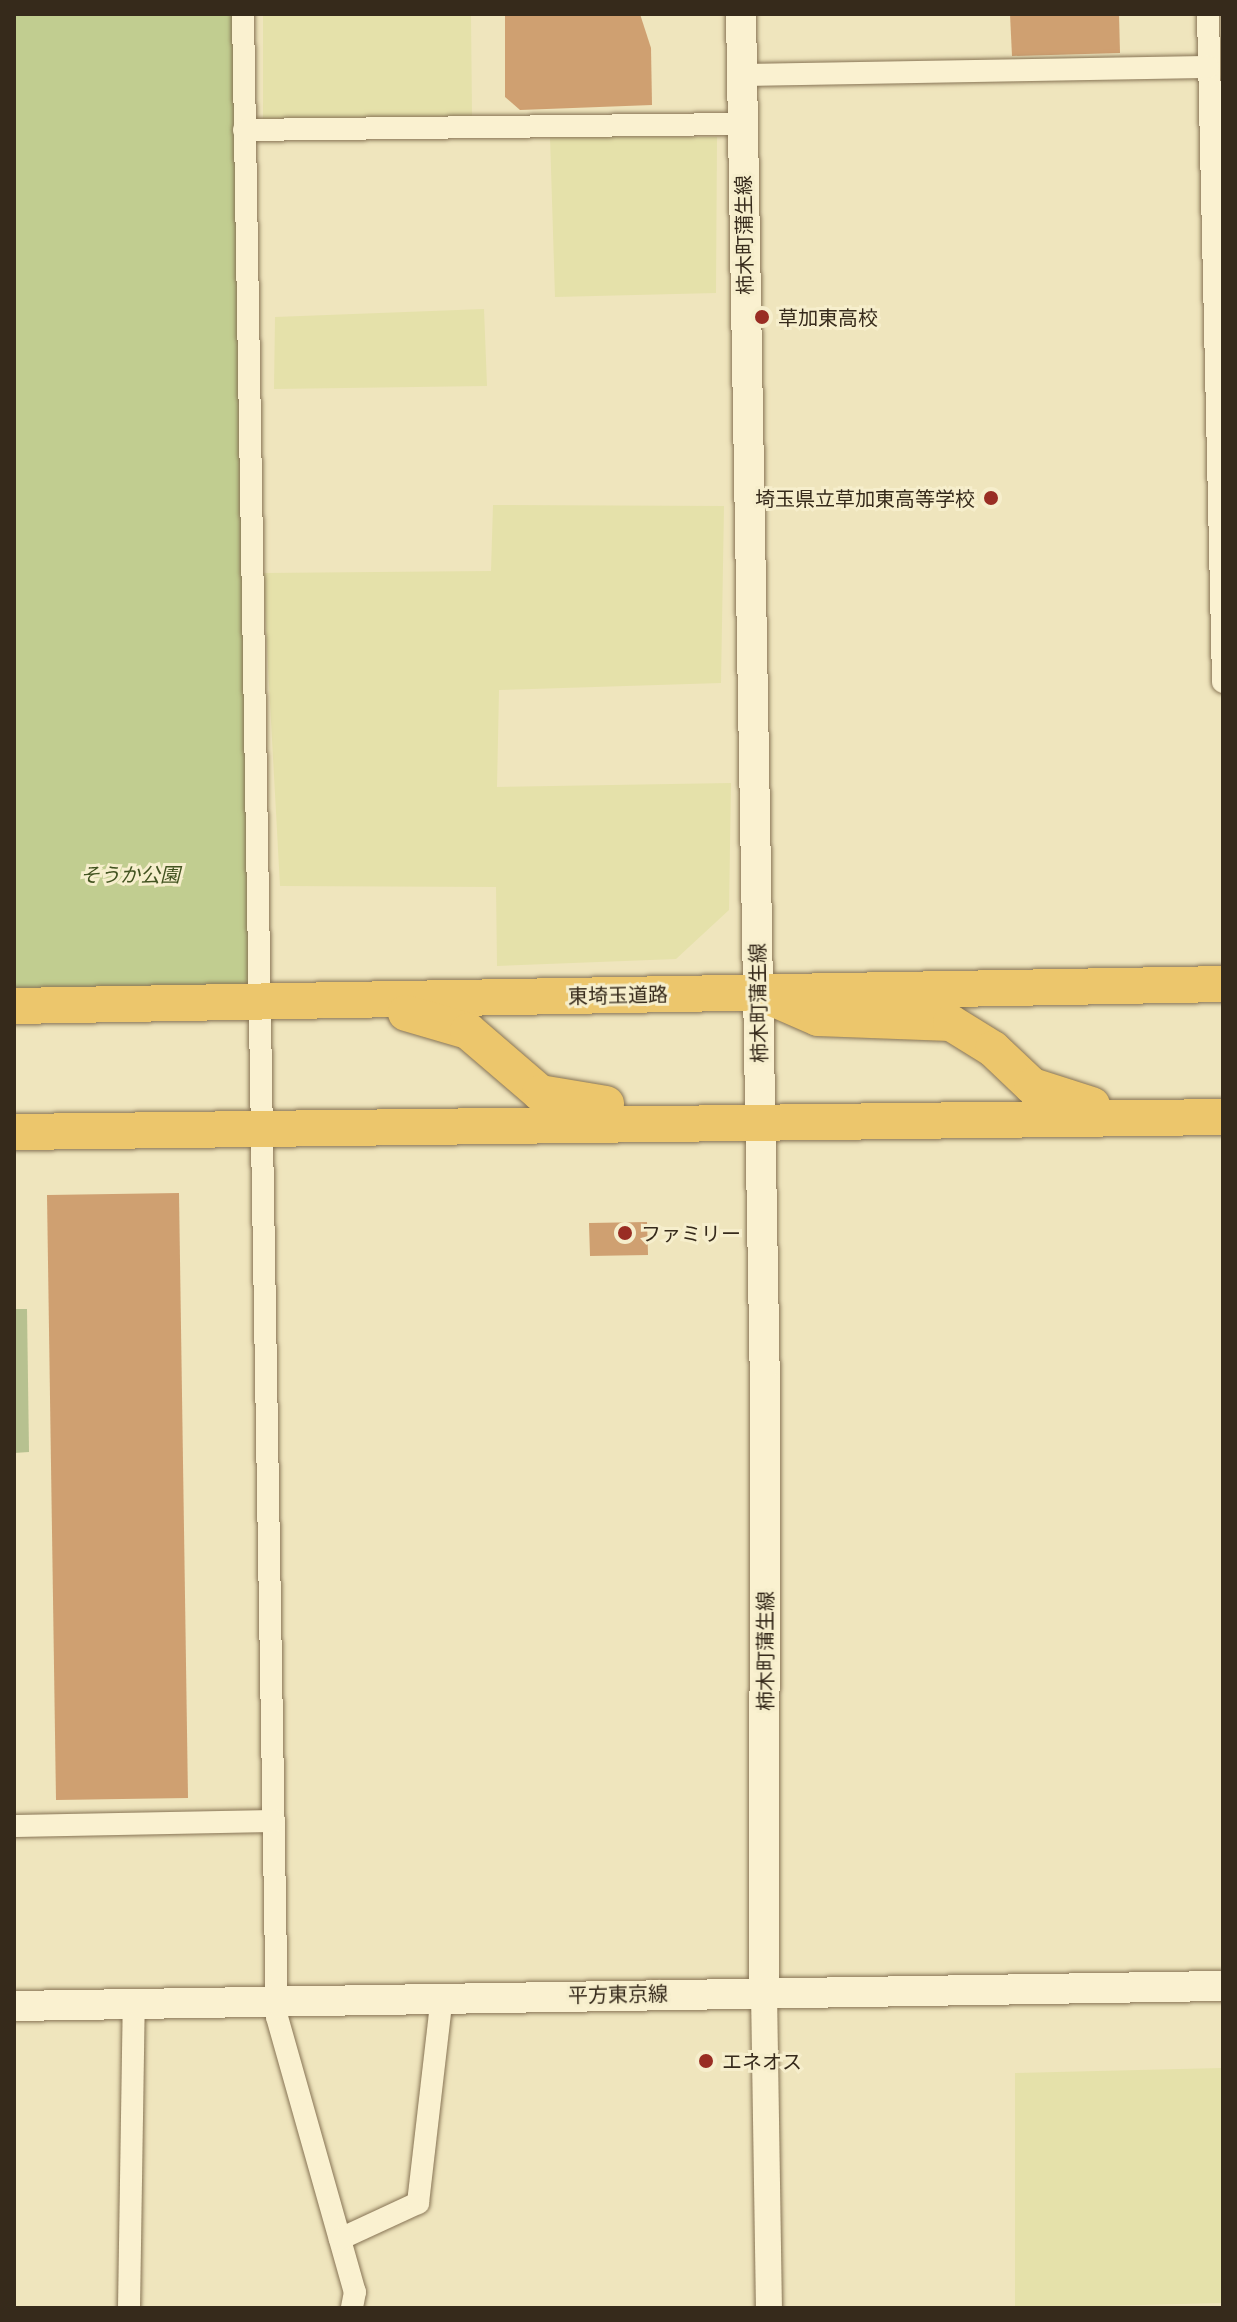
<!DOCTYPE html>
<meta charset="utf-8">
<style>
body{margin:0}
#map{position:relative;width:1237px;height:2322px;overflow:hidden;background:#efe5bd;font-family:"PT Serif","Noto Sans JP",serif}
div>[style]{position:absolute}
.farmland>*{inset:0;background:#e5e1aa}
.green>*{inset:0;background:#c1cd90}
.cemetery>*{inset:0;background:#b7c190}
.building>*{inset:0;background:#cfa071}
.roads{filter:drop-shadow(0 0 2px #877455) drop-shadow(0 0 2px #877455)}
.minor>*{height:22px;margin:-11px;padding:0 11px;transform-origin:11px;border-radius:11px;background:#faf1d0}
.tertiary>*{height:26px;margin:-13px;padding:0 13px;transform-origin:13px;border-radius:13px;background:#faf1d0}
.secondary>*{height:30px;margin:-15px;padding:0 15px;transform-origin:15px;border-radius:15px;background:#faf1d0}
.trunk>*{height:36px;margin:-18px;padding:0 18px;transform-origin:18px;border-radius:18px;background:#ecc66c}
.dots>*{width:22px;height:22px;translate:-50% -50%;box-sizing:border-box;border:4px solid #f6eecc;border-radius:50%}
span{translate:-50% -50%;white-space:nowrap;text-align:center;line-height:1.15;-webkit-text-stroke:6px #f6eecc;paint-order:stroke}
.street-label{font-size:20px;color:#362a1b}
.poi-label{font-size:20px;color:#362a1b}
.left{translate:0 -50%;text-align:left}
.right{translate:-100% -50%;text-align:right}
.park-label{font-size:20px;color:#425320;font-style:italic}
.frame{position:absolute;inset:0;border:16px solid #362a1b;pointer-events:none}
</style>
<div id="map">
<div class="farmland">
<div style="clip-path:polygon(263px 14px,471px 14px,472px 116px,263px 119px)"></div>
<div style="clip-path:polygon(550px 136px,717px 137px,716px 293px,555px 297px)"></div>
<div style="clip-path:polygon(484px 309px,487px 386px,274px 389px,275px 317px)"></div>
<div style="clip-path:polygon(493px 505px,724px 506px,721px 683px,499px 690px,497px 787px,731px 783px,729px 910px,676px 959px,497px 966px,496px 887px,280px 886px,263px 573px,491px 571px)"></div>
<div style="clip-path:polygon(1221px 2068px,1223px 2303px,1015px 2308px,1015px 2073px)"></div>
</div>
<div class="green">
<div style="clip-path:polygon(14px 14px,234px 14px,249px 992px,14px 995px)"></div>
</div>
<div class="cemetery">
<div style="clip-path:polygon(14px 1309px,27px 1309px,29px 1452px,14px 1453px)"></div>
</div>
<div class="building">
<div style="clip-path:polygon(505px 14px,640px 14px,651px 48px,652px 105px,520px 110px,505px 97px)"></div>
<div style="clip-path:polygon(1010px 14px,1119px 14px,1120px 53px,1012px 56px)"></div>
<div style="clip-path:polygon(179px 1193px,188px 1798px,56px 1800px,47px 1195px)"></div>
<div style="clip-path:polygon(647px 1222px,648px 1255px,590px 1256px,589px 1223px)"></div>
</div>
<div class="roads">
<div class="minor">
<div style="left:243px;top:14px;width:2003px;rotate:89.03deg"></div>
<div style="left:277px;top:2017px;width:286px;rotate:74.2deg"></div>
<div style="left:355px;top:2292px;width:16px;rotate:101deg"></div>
<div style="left:1208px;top:14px;width:668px;rotate:88.71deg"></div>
<div style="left:741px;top:75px;width:467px;rotate:-1deg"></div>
<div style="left:244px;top:130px;width:498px;rotate:-0.7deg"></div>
<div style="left:14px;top:1826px;width:260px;rotate:-1.1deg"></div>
<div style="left:340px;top:2239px;width:86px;rotate:-24.8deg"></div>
<div style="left:418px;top:2203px;width:207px;rotate:-83.4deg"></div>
<div style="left:129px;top:2308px;width:304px;rotate:-89.1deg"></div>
</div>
<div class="tertiary">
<div style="left:764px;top:1992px;width:316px;rotate:89.1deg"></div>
</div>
<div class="secondary">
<div style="left:741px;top:14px;width:1370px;rotate:89deg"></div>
<div style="left:765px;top:1384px;width:608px;rotate:90.09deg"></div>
<div style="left:14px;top:2006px;width:1209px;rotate:-0.95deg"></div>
</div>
<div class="trunk">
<div style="left:763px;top:994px;width:60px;rotate:23.6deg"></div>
<div style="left:818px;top:1018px;width:133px;rotate:2.2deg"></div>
<div style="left:951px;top:1023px;width:49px;rotate:31.8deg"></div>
<div style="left:993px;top:1049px;width:54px;rotate:43.5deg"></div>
<div style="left:1032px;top:1086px;width:63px;rotate:17.6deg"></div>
<div style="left:14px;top:1006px;width:1209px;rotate:-1.04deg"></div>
<div style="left:406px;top:1013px;width:65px;rotate:16.2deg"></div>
<div style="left:468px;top:1031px;width:95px;rotate:40.7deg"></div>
<div style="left:540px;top:1093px;width:67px;rotate:9.5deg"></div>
<div style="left:14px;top:1132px;width:1209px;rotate:-0.71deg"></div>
</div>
</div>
<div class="dots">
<div style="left:762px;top:317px;background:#992d23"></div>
<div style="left:991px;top:498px;background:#992d23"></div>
<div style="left:625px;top:1233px;background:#992d23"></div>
<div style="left:706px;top:2061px;background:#992d23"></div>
</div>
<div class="street-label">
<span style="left:744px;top:235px;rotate:-91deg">柿木町蒲生線</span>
<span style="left:618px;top:995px;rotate:-1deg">東埼玉道路</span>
<span style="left:758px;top:1003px;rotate:-91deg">柿木町蒲生線</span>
<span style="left:765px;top:1651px;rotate:-90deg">柿木町蒲生線</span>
<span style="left:618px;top:1994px;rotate:-1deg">平方東京線</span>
</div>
<div class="poi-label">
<span class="left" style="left:778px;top:317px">草加東高校</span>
<span class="right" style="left:975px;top:498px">埼玉県立草加東高等学校</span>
<span class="left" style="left:641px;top:1233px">ファミリー</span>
<span class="left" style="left:722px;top:2061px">エネオス</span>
</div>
<div class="park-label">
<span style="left:130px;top:874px">そうか公園</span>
</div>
<div class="frame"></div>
</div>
